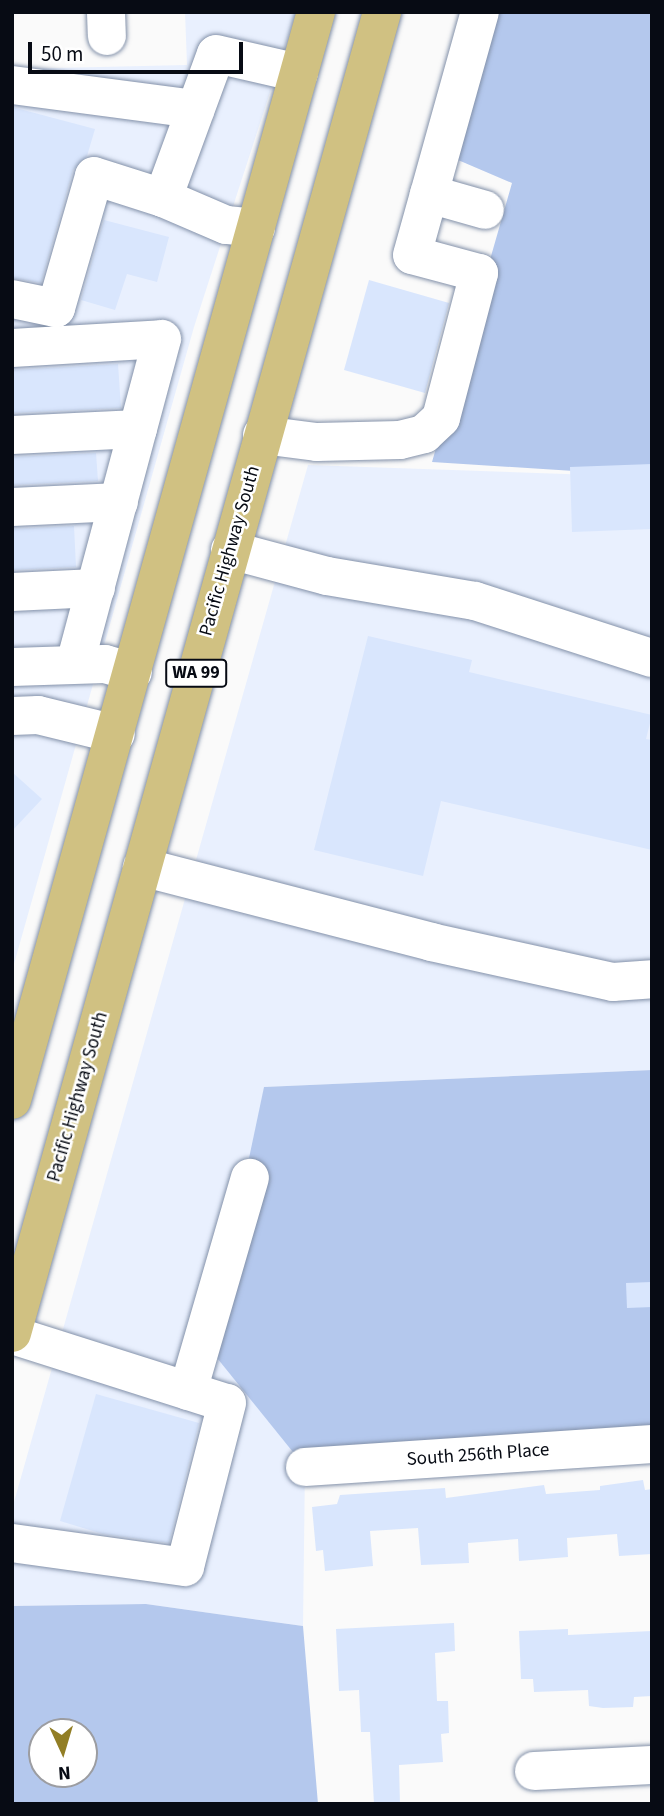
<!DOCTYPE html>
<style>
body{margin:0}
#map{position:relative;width:664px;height:1816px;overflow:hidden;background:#fafafa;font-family:"Source Sans 3",sans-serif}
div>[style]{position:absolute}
.built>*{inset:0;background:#e9f0fe}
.green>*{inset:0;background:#b4c8ed}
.building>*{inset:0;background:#d9e6fd}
.roads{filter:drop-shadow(0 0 2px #8391a9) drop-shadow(0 0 2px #8391a9)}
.minor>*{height:38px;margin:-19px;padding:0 19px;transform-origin:19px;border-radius:19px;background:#fff}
.major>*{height:38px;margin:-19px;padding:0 19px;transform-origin:19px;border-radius:19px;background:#d0c182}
span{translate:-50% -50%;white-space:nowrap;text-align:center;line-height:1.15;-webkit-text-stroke:5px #fff;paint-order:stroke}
.shield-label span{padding:2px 5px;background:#fff;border:2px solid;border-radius:5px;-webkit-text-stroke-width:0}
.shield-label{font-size:18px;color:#070b14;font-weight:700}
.street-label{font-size:19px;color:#070b14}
.frame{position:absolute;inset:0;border:14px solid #070b14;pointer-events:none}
.north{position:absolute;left:28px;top:1718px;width:70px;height:70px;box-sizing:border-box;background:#fff;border:2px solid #9c9da1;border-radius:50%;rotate:176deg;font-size:19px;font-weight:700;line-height:28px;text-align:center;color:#070b14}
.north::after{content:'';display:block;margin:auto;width:24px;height:32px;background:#927e25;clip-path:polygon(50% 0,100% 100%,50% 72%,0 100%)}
.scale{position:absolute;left:28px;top:42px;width:215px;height:32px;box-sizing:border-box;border:4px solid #070b14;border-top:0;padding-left:9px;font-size:21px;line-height:24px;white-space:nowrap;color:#070b14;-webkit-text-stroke:5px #fff;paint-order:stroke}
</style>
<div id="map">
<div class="built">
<div style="clip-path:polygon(185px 12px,296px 12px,194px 327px,12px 971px,12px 69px,187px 65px)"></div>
<div style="clip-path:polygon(308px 465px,652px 477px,652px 1070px,264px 1087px,305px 1467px,303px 1626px,146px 1604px,12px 1606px,12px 1509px)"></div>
</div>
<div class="green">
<div style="clip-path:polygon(487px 12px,652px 12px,652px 476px,432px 462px,512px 183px,451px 157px)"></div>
<div style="clip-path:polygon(652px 1070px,652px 1444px,305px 1467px,209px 1348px,264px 1087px)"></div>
<div style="clip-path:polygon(evenodd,146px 1604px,303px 1626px,318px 1804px,12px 1804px,12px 1606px,146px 1604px,42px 1732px,84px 1732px,84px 1774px,42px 1774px,42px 1732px)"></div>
</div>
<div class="building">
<div style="clip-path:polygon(12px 107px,95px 129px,87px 156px,73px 170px,41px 283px,12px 278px)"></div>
<div style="clip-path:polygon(104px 220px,169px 237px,157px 282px,127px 274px,115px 310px,81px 300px)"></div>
<div style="clip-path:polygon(369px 280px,449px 303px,425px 393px,344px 370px)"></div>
<div style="clip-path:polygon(118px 364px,121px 408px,12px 413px,12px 370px)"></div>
<div style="clip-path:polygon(96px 453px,98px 481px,12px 485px,12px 457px)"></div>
<div style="clip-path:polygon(652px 464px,652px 529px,572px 532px,570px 467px)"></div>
<div style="clip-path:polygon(74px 526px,76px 567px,12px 570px,12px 529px)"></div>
<div style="clip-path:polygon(368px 636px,472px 660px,469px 672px,652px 715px,646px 739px,652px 740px,652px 850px,441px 801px,423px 876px,314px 850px)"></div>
<div style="clip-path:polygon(12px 772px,42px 799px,12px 831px)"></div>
<div style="clip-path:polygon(652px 1282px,652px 1307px,627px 1308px,626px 1283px)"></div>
<div style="clip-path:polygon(96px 1394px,199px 1423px,169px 1543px,103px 1534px,60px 1521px)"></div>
<div style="clip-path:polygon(643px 1480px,645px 1490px,652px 1489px,652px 1554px,619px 1556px,617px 1534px,567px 1538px,568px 1557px,519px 1561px,518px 1539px,468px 1543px,469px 1563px,421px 1565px,418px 1528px,370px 1531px,373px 1566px,325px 1571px,323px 1550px,316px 1551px,312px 1507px,337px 1504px,340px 1495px,445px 1488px,446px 1498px,544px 1485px,546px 1494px,600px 1490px,600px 1486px)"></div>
<div style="clip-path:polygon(454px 1623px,455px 1651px,435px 1653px,437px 1701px,448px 1701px,449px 1733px,441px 1734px,443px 1762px,399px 1765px,400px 1804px,374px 1804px,370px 1732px,361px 1732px,359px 1690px,339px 1691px,336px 1629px)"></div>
<div style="clip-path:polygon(568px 1629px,568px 1635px,652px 1631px,652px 1696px,634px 1697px,633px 1707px,603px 1708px,589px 1706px,588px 1690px,534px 1692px,533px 1679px,521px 1679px,519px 1631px)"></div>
</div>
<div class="roads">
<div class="minor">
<div style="left:106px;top:12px;width:24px;rotate:88deg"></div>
<div style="left:12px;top:85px;width:185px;rotate:7.5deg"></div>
<div style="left:429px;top:194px;width:58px;rotate:15.9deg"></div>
<div style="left:256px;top:228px;width:30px;rotate:-174deg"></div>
<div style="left:226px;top:225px;width:69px;rotate:-156.8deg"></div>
<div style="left:163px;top:198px;width:153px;rotate:-69.8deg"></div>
<div style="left:216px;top:54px;width:85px;rotate:12.9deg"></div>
<div style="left:12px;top:299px;width:45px;rotate:11.6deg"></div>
<div style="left:56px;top:308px;width:137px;rotate:-73.9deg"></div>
<div style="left:94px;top:176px;width:72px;rotate:17.7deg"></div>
<div style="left:12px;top:348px;width:150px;rotate:-3.4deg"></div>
<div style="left:162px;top:339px;width:336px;rotate:105deg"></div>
<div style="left:12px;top:435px;width:126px;rotate:-2.7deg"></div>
<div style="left:262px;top:435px;width:55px;rotate:7.3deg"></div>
<div style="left:317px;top:442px;width:83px;rotate:-1.4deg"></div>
<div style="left:400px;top:440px;width:25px;rotate:-14deg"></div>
<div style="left:424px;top:434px;width:23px;rotate:-43deg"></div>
<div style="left:441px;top:418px;width:150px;rotate:-75.3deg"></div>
<div style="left:479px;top:273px;width:69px;rotate:-165deg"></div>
<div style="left:412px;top:255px;width:252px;rotate:-74.4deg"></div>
<div style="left:12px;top:507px;width:107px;rotate:-2.7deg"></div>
<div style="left:230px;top:550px;width:100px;rotate:15deg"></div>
<div style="left:327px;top:576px;width:150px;rotate:9.6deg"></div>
<div style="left:475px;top:601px;width:186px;rotate:17.9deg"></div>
<div style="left:12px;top:592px;width:84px;rotate:-2.7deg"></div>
<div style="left:12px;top:667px;width:93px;rotate:-1.8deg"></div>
<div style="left:105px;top:664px;width:29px;rotate:16deg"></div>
<div style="left:12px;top:716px;width:26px;rotate:-2deg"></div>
<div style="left:38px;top:715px;width:80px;rotate:13.7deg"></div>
<div style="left:142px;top:867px;width:299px;rotate:14.5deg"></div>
<div style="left:431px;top:942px;width:186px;rotate:12.4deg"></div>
<div style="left:613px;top:982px;width:39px;rotate:-4deg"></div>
<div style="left:12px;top:1335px;width:225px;rotate:17.6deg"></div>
<div style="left:227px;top:1403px;width:169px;rotate:104.4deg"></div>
<div style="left:185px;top:1567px;width:175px;rotate:-172.1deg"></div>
<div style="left:188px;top:1391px;width:222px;rotate:-73.8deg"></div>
<div style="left:305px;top:1467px;width:348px;rotate:-3.8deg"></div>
<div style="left:534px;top:1771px;width:118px;rotate:-2.9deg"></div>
</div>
<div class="major">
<div style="left:12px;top:1100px;width:1130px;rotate:-74.39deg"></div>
<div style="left:12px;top:1333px;width:1372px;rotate:-74.35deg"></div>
</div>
</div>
<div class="shield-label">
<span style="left:196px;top:673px">WA 99</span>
</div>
<div class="street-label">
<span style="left:230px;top:551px;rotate:-74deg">Pacific Highway South</span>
<span style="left:78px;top:1097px;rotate:-74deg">Pacific Highway South</span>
<span style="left:478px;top:1455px;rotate:-4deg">South 256th Place</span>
</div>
<div class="frame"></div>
<div class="north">N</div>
<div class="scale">50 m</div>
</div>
